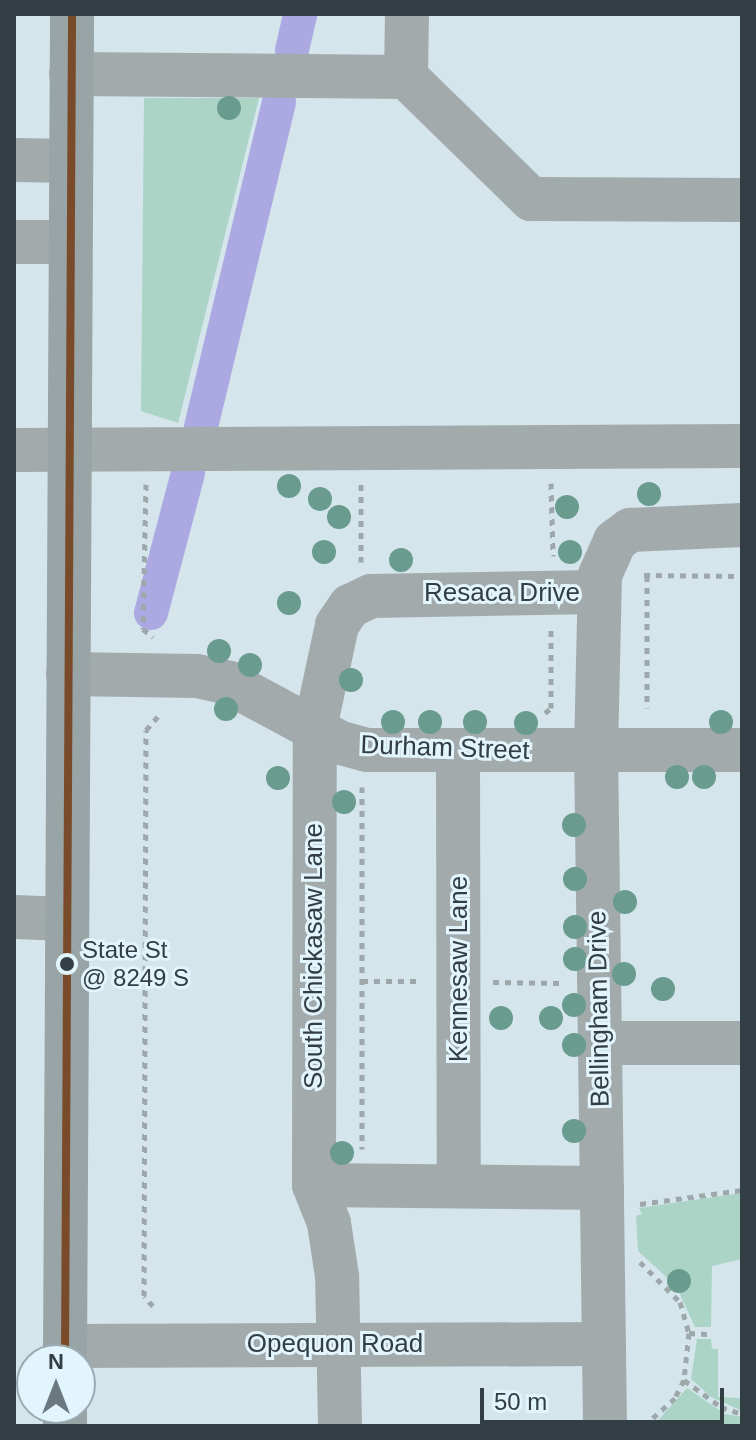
<!DOCTYPE html>
<style>
body{margin:0}
#map{position:relative;width:756px;height:1440px;overflow:hidden;background:#d4e5ec;font-family:Arial,sans-serif}
div>[style]{position:absolute}
.green>*{inset:0;background:#abd4c7}
.canal>*{height:34px;margin:-17px;padding:0 17px;transform-origin:17px;border-radius:17px;background:#aca8e2}
.path>*{height:5px;margin-top:-2.5px;transform-origin:0;background:repeating-linear-gradient(90deg,#9ea7aa 0 6px,transparent 0 12px)}
.minor>*{height:44px;margin:-22px;padding:0 22px;transform-origin:22px;border-radius:22px;background:#a3aaac}
.major>*{height:44px;margin:-22px;padding:0 22px;transform-origin:22px;border-radius:22px;background:#98a4a6}
.bus-1>*{height:8px;margin:-4px;padding:0 4px;transform-origin:4px;border-radius:4px;background:#7a4b2a}
.trees>*{width:24px;height:24px;margin:-12px;border-radius:50%;background:#699b8e}
.dots>*{width:22px;height:22px;translate:-50% -50%;box-sizing:border-box;border:4px solid #e2f4fc;border-radius:50%}
span{translate:-50% -50%;white-space:nowrap;text-align:center;line-height:1.15;-webkit-text-stroke:6px #e2f4fc;paint-order:stroke}
.bus-label{font-size:24px;color:#323e44}
.left{translate:0 -50%;text-align:left}
.street-label{font-size:26px;color:#323e44}
.frame{position:absolute;inset:0;border:16px solid #323e44;pointer-events:none}
.north{position:absolute;left:16px;top:1344px;width:80px;height:80px;box-sizing:border-box;background:#e2f4fc;border:2px solid #9cabb2;border-radius:50%;rotate:0deg;font-size:22px;font-weight:700;line-height:32px;text-align:center;color:#323e44}
.north::after{content:'';display:block;margin:auto;width:28px;height:36px;background:#6b787f;clip-path:polygon(50% 0,100% 100%,50% 72%,0 100%)}
.scale{position:absolute;left:480px;top:1388px;width:244px;height:36px;box-sizing:border-box;border:4px solid #323e44;border-top:0;padding-left:10px;font-size:24px;line-height:28px;white-space:nowrap;color:#323e44;-webkit-text-stroke:6px #e2f4fc;paint-order:stroke}
</style>
<div id="map">
<div class="green">
<div style="clip-path:polygon(144px 98px,259px 98px,178px 423px,141px 411px)"></div>
<div style="clip-path:polygon(742px 1193px,742px 1259px,712px 1266px,711px 1327px,695px 1327px,676px 1286px,638px 1251px,636px 1216px,642px 1214px,639px 1208px)"></div>
<div style="clip-path:polygon(697px 1339px,711px 1339px,712px 1349px,718px 1349px,718px 1397px,740px 1398px,740px 1410px,711px 1397px,691px 1379px)"></div>
<div style="clip-path:polygon(687px 1388px,725px 1414px,742px 1417px,742px 1426px,653px 1426px)"></div>
</div>
<div class="canal">
<div style="left:292px;top:50px;width:37px;rotate:-77deg"></div>
<div style="left:201px;top:427px;width:334px;rotate:-76.5deg"></div>
<div style="left:151px;top:613px;width:145px;rotate:-75.2deg"></div>
</div>
<div class="path">
<div style="left:551px;top:483px;width:73px;rotate:88.4deg"></div>
<div style="left:146px;top:484px;width:145px;rotate:91.2deg"></div>
<div style="left:143px;top:629px;width:13px;rotate:39deg"></div>
<div style="left:361px;top:562px;width:78px;rotate:-90deg"></div>
<div style="left:644px;top:575px;width:98px;rotate:0.6deg"></div>
<div style="left:647px;top:576px;width:132px;rotate:90deg"></div>
<div style="left:545px;top:713px;width:8px;rotate:-40deg"></div>
<div style="left:551px;top:708px;width:79px;rotate:-90deg"></div>
<div style="left:362px;top:787px;width:362px;rotate:90deg"></div>
<div style="left:362px;top:981px;width:58px"></div>
<div style="left:493px;top:982px;width:70px;rotate:0.8deg"></div>
<div style="left:640px;top:1204px;width:103px;rotate:-7.8deg"></div>
<div style="left:640px;top:1262px;width:57px;rotate:45deg"></div>
<div style="left:680px;top:1302px;width:32px;rotate:74deg"></div>
<div style="left:689px;top:1333px;width:47px;rotate:96.1deg"></div>
<div style="left:684px;top:1380px;width:20px;rotate:117deg"></div>
<div style="left:675px;top:1398px;width:42px;rotate:137.9deg"></div>
<div style="left:153px;top:1306px;width:13px;rotate:-132deg"></div>
<div style="left:144px;top:1296px;width:566px;rotate:-89.8deg"></div>
<div style="left:146px;top:730px;width:21px;rotate:-49deg"></div>
<div style="left:689px;top:1333px;width:22px;rotate:3deg"></div>
<div style="left:684px;top:1380px;width:46px;rotate:36.1deg"></div>
<div style="left:721px;top:1407px;width:22px;rotate:18deg"></div>
</div>
<div class="minor">
<div style="left:407px;top:14px;width:63px;rotate:90.9deg"></div>
<div style="left:406px;top:77px;width:175px;rotate:44.3deg"></div>
<div style="left:531px;top:199px;width:211px;rotate:0.3deg"></div>
<div style="left:71px;top:74px;width:335px;rotate:0.5deg"></div>
<div style="left:14px;top:160px;width:56px;rotate:1deg"></div>
<div style="left:14px;top:242px;width:56px"></div>
<div style="left:14px;top:450px;width:728px;rotate:-0.31deg"></div>
<div style="left:68px;top:674px;width:129px;rotate:0.9deg"></div>
<div style="left:197px;top:676px;width:33px;rotate:12deg"></div>
<div style="left:229px;top:683px;width:127px;rotate:28.2deg"></div>
<div style="left:341px;top:743px;width:27px;rotate:15deg"></div>
<div style="left:367px;top:750px;width:375px"></div>
<div style="left:458px;top:751px;width:435px;rotate:89.9deg"></div>
<div style="left:14px;top:917px;width:53px;rotate:2.2deg"></div>
<div style="left:599px;top:1043px;width:143px"></div>
<div style="left:314px;top:1185px;width:288px;rotate:0.6deg"></div>
<div style="left:65px;top:1346px;width:539px;rotate:-0.21deg"></div>
<div style="left:340px;top:1426px;width:150px;rotate:-91.1deg"></div>
<div style="left:337px;top:1276px;width:54px;rotate:-98.6deg"></div>
<div style="left:329px;top:1223px;width:41px;rotate:-111.5deg"></div>
<div style="left:314px;top:1185px;width:457px;rotate:-89.9deg"></div>
<div style="left:315px;top:728px;width:105px;rotate:-77.9deg"></div>
<div style="left:337px;top:625px;width:23px;rotate:-56deg"></div>
<div style="left:350px;top:606px;width:23px;rotate:-25deg"></div>
<div style="left:371px;top:596px;width:227px;rotate:-1deg"></div>
<div style="left:605px;top:1426px;width:675px;rotate:-90.76deg"></div>
<div style="left:596px;top:751px;width:176px;rotate:-88.7deg"></div>
<div style="left:600px;top:575px;width:37px;rotate:-66deg"></div>
<div style="left:615px;top:541px;width:19px;rotate:-36deg"></div>
<div style="left:630px;top:530px;width:112px;rotate:-2.6deg"></div>
</div>
<div class="major">
<div style="left:65px;top:1360px;width:1346px;rotate:-89.7deg"></div>
<div style="left:65px;top:1426px;width:18px;rotate:-90deg"></div>
</div>
<div class="bus-1">
<div style="left:65px;top:1360px;width:1346px;rotate:-89.7deg"></div>
</div>
<div class="trees">
<div style="left:229px;top:108px"></div>
<div style="left:289px;top:486px"></div>
<div style="left:649px;top:494px"></div>
<div style="left:320px;top:499px"></div>
<div style="left:567px;top:507px"></div>
<div style="left:339px;top:517px"></div>
<div style="left:324px;top:552px"></div>
<div style="left:570px;top:552px"></div>
<div style="left:401px;top:560px"></div>
<div style="left:289px;top:603px"></div>
<div style="left:219px;top:651px"></div>
<div style="left:250px;top:665px"></div>
<div style="left:351px;top:680px"></div>
<div style="left:226px;top:709px"></div>
<div style="left:393px;top:722px"></div>
<div style="left:430px;top:722px"></div>
<div style="left:475px;top:722px"></div>
<div style="left:721px;top:722px"></div>
<div style="left:526px;top:723px"></div>
<div style="left:677px;top:777px"></div>
<div style="left:704px;top:777px"></div>
<div style="left:278px;top:778px"></div>
<div style="left:344px;top:802px"></div>
<div style="left:574px;top:825px"></div>
<div style="left:575px;top:879px"></div>
<div style="left:625px;top:902px"></div>
<div style="left:575px;top:927px"></div>
<div style="left:575px;top:959px"></div>
<div style="left:624px;top:974px"></div>
<div style="left:663px;top:989px"></div>
<div style="left:574px;top:1005px"></div>
<div style="left:501px;top:1018px"></div>
<div style="left:551px;top:1018px"></div>
<div style="left:574px;top:1045px"></div>
<div style="left:574px;top:1131px"></div>
<div style="left:342px;top:1153px"></div>
<div style="left:679px;top:1281px"></div>
</div>
<div class="dots">
<div style="left:67px;top:964px;background:#323e44"></div>
</div>
<div class="bus-label">
<span class="left" style="left:82px;top:964px">State St<br>@ 8249 S</span>
</div>
<div class="street-label">
<span style="left:502px;top:593px">Resaca Drive</span>
<span style="left:445px;top:748px;rotate:2deg">Durham Street</span>
<span style="left:314px;top:956px;rotate:-90deg">South Chickasaw Lane</span>
<span style="left:459px;top:969px;rotate:-90deg">Kennesaw Lane</span>
<span style="left:599px;top:1009px;rotate:-91deg">Bellingham Drive</span>
<span style="left:335px;top:1344px">Opequon Road</span>
</div>
<div class="frame"></div>
<div class="north">N</div>
<div class="scale">50 m</div>
</div>
